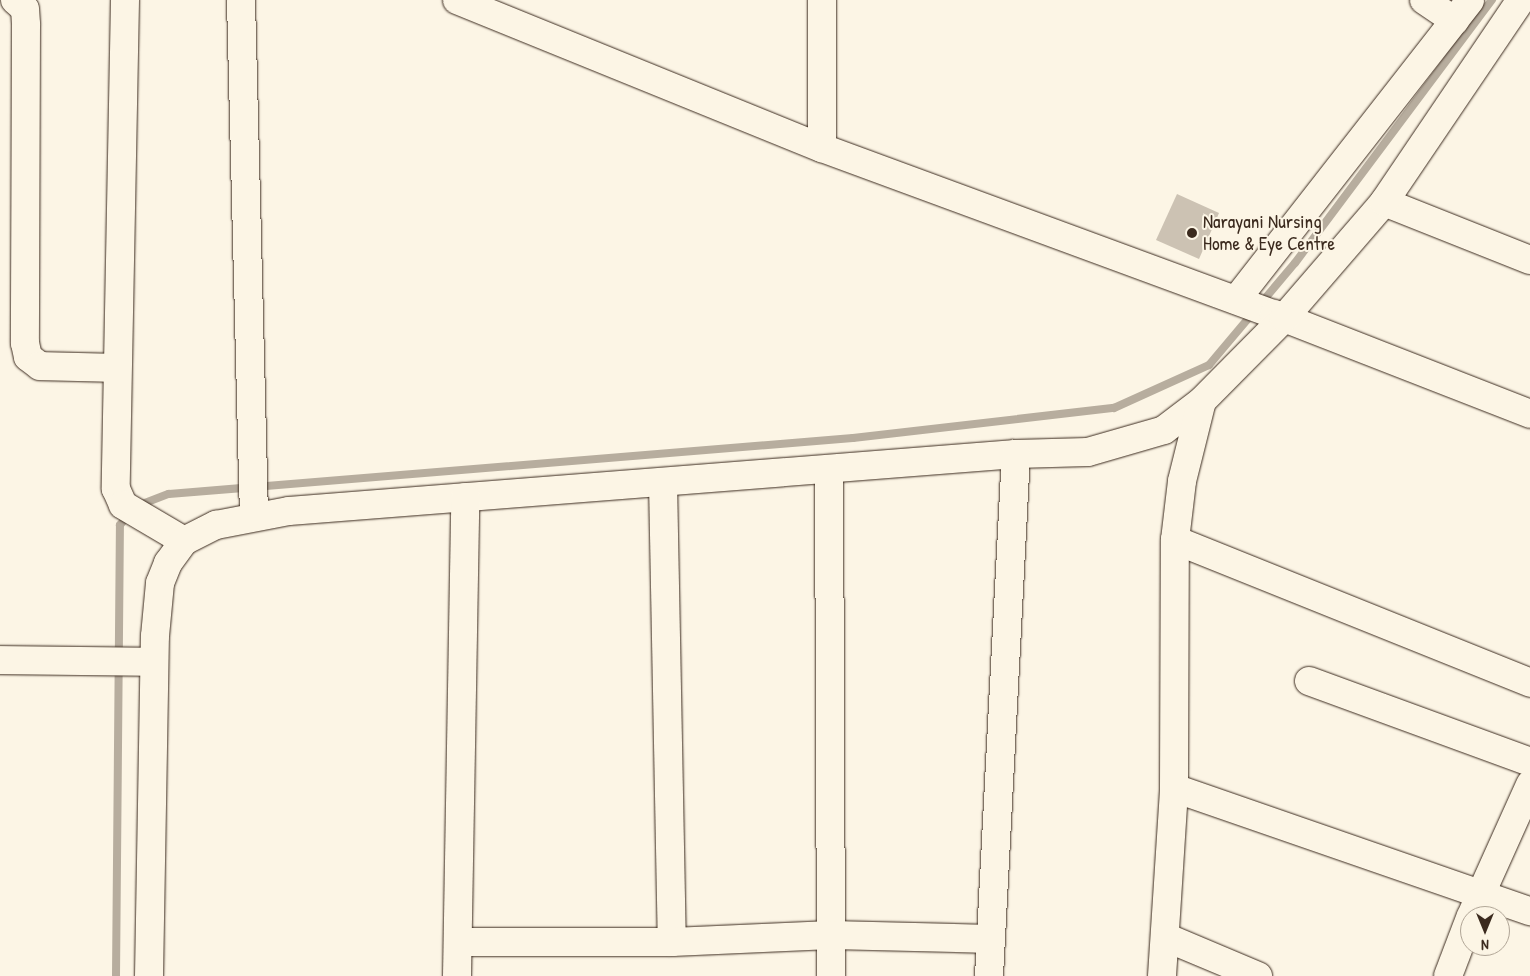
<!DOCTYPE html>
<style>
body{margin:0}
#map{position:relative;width:1530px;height:976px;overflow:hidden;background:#fcf5e5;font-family:"Patrick Hand",sans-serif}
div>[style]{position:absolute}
.stream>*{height:8px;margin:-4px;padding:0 4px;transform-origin:4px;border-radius:4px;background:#b7ad9e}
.building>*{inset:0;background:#ccc2b3}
.roads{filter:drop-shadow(0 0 1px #3b2a1e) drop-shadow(0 0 1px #3b2a1e)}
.minor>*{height:28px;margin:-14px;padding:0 14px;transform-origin:14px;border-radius:14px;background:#fcf5e5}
.dots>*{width:14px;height:14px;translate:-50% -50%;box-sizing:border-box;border:2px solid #fcf5e5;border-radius:50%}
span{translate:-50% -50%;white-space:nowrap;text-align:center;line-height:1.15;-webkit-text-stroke:4px #fcf5e5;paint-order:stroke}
.poi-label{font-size:19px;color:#3b2a1e}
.left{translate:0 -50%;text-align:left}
.north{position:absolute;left:1460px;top:906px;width:50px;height:50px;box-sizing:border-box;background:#fcf5e5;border:1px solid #afa495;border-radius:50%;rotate:180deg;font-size:14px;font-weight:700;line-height:20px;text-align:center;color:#3b2a1e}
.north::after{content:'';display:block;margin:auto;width:18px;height:22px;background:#3b2a1e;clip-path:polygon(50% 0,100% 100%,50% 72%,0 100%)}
</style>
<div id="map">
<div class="stream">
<div style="left:137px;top:506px;width:34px;rotate:-21deg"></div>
<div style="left:169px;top:494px;width:686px;rotate:-4.68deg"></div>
<div style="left:853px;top:438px;width:263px;rotate:-6.6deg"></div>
<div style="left:1114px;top:408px;width:104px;rotate:-24.4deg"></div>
<div style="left:1209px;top:365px;width:133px;rotate:-49.9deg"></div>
<div style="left:1295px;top:263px;width:329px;rotate:-53.2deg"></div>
<div style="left:116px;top:976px;width:451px;rotate:-89.5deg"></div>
<div style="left:120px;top:525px;width:14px;rotate:-51deg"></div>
</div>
<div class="building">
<div style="clip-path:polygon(1177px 194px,1219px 213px,1199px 259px,1156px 240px)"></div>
</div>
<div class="roads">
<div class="minor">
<div style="left:15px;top:0;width:13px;rotate:42deg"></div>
<div style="left:25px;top:9px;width:16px;rotate:86deg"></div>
<div style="left:26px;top:25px;width:318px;rotate:90.2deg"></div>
<div style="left:25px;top:343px;width:14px;rotate:78deg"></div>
<div style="left:28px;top:357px;width:15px;rotate:37deg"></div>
<div style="left:40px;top:366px;width:76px;rotate:1.5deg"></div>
<div style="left:125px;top:0;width:489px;rotate:91.1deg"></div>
<div style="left:116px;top:489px;width:17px;rotate:66deg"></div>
<div style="left:123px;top:505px;width:71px;rotate:30.5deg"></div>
<div style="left:241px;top:0;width:516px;rotate:88.56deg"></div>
<div style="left:457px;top:0;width:394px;rotate:22.1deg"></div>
<div style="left:822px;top:148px;width:482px;rotate:20.2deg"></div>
<div style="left:1274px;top:314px;width:275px;rotate:21.3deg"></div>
<div style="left:822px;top:0;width:148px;rotate:90deg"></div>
<div style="left:1424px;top:0;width:37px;rotate:34deg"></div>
<div style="left:1384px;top:202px;width:157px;rotate:21.7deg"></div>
<div style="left:1236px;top:300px;width:380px;rotate:-52deg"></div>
<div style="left:829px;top:471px;width:505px;rotate:89.77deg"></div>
<div style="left:663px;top:482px;width:460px;rotate:88.9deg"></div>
<div style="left:672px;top:942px;width:159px;rotate:-2.5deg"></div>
<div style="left:831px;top:935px;width:160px;rotate:1.4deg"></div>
<div style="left:1175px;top:540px;width:383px;rotate:21.9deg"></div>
<div style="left:0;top:660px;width:154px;rotate:0.7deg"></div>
<div style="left:1309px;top:681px;width:235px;rotate:20.1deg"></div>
<div style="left:1174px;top:788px;width:377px;rotate:19.1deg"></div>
<div style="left:1471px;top:916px;width:144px;rotate:-65.8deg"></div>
<div style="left:1165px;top:937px;width:101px;rotate:22.8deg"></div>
<div style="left:458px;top:942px;width:214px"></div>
<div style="left:149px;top:976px;width:340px;rotate:-89deg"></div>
<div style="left:155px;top:636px;width:53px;rotate:-84.6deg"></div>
<div style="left:160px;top:583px;width:22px;rotate:-68deg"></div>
<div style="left:168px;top:563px;width:27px;rotate:-54deg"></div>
<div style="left:184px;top:541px;width:36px;rotate:-27deg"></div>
<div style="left:216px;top:525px;width:74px;rotate:-10.9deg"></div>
<div style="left:289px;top:511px;width:729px;rotate:-4.48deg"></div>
<div style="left:1016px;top:454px;width:72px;rotate:-1.6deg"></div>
<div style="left:1088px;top:452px;width:79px;rotate:-16.1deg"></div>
<div style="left:1164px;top:430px;width:48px;rotate:-37.3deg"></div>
<div style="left:1202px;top:401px;width:117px;rotate:-45.3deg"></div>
<div style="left:1284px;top:318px;width:153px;rotate:-49.2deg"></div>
<div style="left:1384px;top:202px;width:244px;rotate:-55.9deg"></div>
<div style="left:457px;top:976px;width:479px;rotate:-89deg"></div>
<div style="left:989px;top:976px;width:523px;rotate:-87.04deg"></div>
<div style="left:1162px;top:976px;width:188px;rotate:-86.3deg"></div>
<div style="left:1174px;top:788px;width:248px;rotate:-89.8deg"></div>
<div style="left:1175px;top:540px;width:59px;rotate:-83.2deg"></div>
<div style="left:1182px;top:481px;width:82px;rotate:-76deg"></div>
<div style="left:1448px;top:976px;width:62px;rotate:-69.2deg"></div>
</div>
</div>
<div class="dots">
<div style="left:1192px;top:233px;background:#3b2a1e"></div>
</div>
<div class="poi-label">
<span class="left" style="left:1203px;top:233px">Narayani Nursing<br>Home &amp; Eye Centre</span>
</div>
<div class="north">N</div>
</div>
